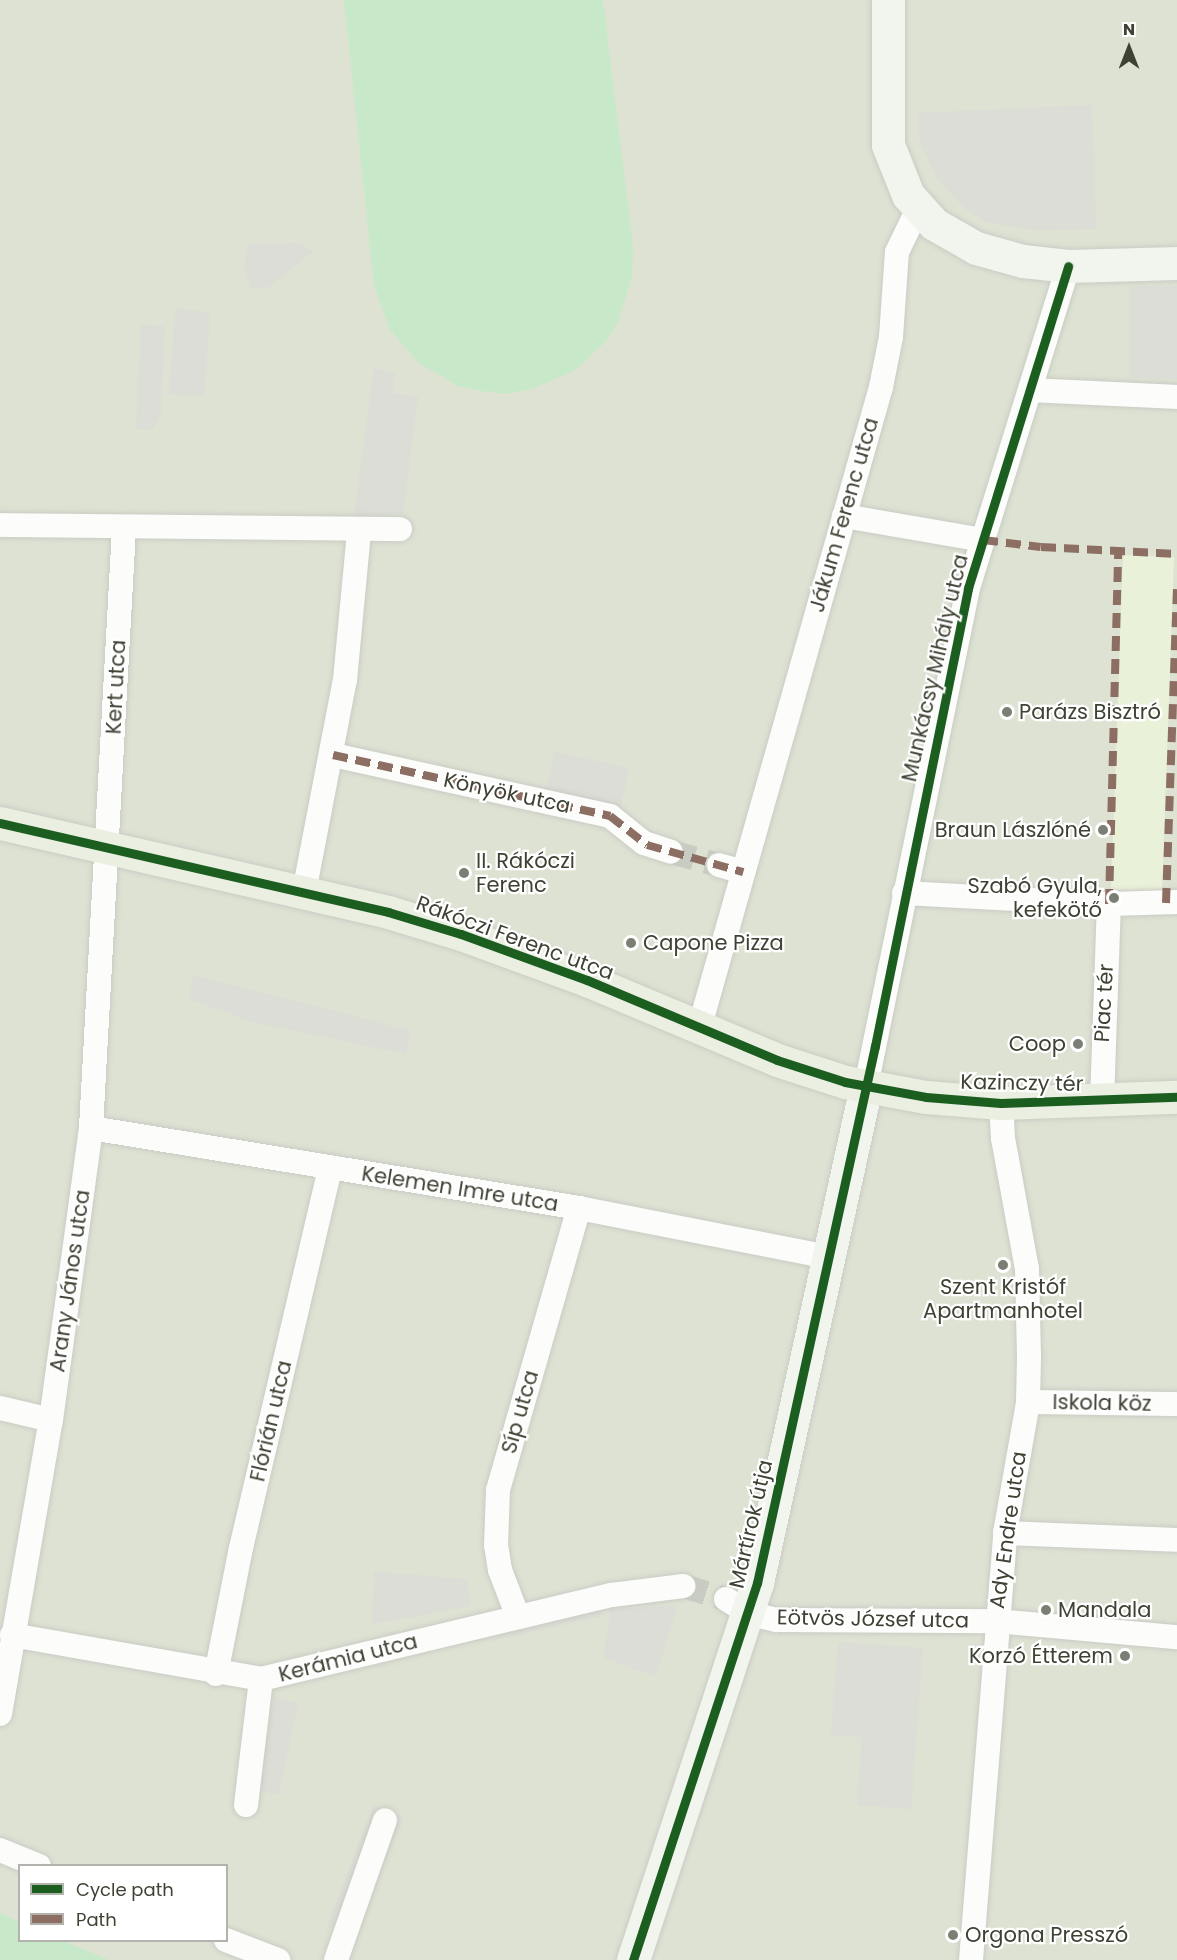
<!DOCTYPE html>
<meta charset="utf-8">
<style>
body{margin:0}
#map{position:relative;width:1177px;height:1960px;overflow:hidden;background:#ebeee6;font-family:Poppins,sans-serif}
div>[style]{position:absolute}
.residential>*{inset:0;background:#dde2d3}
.commercial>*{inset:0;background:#eaf1d9}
.green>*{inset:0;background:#c8e9c9}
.parking>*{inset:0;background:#dbddd6}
.street-tunnel>*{height:24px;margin-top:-12px;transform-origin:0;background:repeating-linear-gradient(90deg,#c8ccc2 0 24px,transparent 0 36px)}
.roads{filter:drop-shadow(0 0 2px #c9ccc4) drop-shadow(0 0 2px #c9ccc4)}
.street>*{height:24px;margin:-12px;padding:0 12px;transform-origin:12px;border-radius:12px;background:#fcfcfb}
.secondary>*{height:33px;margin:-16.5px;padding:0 16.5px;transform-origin:16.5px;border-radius:16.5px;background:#f2f5ed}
.primary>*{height:33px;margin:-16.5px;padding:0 16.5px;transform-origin:16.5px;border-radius:16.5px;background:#eaefe2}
.quiet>*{height:8px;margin-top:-4px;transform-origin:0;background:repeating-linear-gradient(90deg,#8d6e63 0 15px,transparent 0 23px)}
.cycleway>*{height:9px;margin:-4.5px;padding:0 4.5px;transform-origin:4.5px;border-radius:4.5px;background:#1b5e20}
.dots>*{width:16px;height:16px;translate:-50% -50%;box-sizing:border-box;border:3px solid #fff;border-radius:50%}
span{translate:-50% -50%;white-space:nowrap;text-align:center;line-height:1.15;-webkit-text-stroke:4.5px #fff;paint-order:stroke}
.street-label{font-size:21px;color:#3e4233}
.poi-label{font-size:21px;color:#3e4233}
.left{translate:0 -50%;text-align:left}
.right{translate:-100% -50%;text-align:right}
.legend{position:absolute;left:18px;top:1864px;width:210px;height:78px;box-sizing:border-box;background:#fff;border:2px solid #b2b3ad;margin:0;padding:8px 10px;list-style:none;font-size:18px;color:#3e4233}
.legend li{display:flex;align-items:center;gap:12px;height:30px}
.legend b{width:30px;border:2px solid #b2b3ad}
.north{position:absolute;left:1099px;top:18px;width:60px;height:60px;-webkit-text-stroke:4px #fff;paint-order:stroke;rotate:0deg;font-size:16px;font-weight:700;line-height:24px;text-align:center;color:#3e4233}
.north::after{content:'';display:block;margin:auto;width:21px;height:27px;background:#3e4233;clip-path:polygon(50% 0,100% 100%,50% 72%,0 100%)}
</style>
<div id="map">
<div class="residential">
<div style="clip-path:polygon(evenodd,0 0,1177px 0,1177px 1960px,0 1960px,0 0,20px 1866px,226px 1866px,226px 1940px,20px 1940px,20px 1866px)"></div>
</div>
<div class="commercial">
<div style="clip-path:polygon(1123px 555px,1174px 557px,1162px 892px,1111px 890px)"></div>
</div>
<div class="green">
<div style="clip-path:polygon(344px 0,603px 0,633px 248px,632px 276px,618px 322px,606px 341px,574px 371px,532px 389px,507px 394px,480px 391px,458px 386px,419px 363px,390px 330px,374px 285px)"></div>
<div style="clip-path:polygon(0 1913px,19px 1922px,20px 1940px,63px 1941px,109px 1960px,0 1960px)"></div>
</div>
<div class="parking">
<div style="clip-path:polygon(1092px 105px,1096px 229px,1033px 230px,986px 222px,964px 208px,936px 177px,920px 142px,917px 113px)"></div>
<div style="clip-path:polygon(299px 243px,313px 251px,269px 287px,251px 288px,244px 267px,248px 244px)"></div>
<div style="clip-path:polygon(1177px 286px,1177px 379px,1129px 376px,1130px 287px)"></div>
<div style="clip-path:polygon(175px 308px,210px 313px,204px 397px,169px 394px)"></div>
<div style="clip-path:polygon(141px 325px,165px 326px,161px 413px,153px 430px,136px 429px)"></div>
<div style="clip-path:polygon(374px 368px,395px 373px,392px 393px,418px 397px,403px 514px,354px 516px)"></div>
<div style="clip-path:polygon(555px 752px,629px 768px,620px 810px,544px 796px)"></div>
<div style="clip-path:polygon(193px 975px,411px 1031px,406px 1054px,253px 1022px,189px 999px)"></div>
<div style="clip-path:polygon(374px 1572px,467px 1579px,471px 1606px,372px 1624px)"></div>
<div style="clip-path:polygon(677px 1606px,656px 1676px,603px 1658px,611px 1609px)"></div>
<div style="clip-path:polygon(601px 1607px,602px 1616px,498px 1639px,496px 1631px)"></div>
<div style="clip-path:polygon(838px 1642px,923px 1648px,911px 1809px,857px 1805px,862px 1737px,831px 1735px)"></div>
<div style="clip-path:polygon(275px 1697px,298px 1703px,279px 1795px,256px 1790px)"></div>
<div style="clip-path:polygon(374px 1805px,403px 1817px,357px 1938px,327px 1926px)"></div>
</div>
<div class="street-tunnel">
<div style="left:671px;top:852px;width:50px;rotate:15.2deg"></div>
<div style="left:683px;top:1586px;width:45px;rotate:16.8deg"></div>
</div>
<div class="roads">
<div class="street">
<div style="left:1030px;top:390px;width:147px;rotate:2.7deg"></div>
<div style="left:844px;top:516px;width:141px;rotate:9.8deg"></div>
<div style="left:0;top:525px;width:400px;rotate:0.6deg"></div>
<div style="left:333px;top:755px;width:284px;rotate:12.4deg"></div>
<div style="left:610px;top:816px;width:43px;rotate:38.5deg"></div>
<div style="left:644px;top:843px;width:28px;rotate:18deg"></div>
<div style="left:719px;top:865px;width:25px;rotate:16deg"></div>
<div style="left:304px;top:892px;width:216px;rotate:-79.1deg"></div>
<div style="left:345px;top:680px;width:150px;rotate:-84.6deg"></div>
<div style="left:904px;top:893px;width:205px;rotate:3.1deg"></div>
<div style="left:1109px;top:904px;width:68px;rotate:-1.7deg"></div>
<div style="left:699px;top:1029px;width:667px;rotate:-74.17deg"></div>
<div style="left:881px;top:387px;width:51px;rotate:-78.7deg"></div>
<div style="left:891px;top:337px;width:85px;rotate:-86deg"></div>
<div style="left:897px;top:252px;width:48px;rotate:-64deg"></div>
<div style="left:866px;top:1086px;width:508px;rotate:-78.42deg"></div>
<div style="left:968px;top:588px;width:337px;rotate:-72.7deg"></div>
<div style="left:1102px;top:1102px;width:198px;rotate:-88deg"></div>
<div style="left:91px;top:1128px;width:495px;rotate:9.3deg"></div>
<div style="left:579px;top:1208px;width:254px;rotate:11.1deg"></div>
<div style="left:1028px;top:1402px;width:149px;rotate:0.8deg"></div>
<div style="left:0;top:1408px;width:52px;rotate:13.2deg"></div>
<div style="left:1005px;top:1533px;width:172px;rotate:2.3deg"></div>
<div style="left:726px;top:1599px;width:26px;rotate:32deg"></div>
<div style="left:748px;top:1613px;width:30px;rotate:14deg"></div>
<div style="left:777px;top:1620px;width:219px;rotate:0.3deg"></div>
<div style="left:996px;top:1621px;width:182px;rotate:5.1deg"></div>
<div style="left:518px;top:1617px;width:50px;rotate:-111deg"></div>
<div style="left:500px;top:1570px;width:25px;rotate:-99deg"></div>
<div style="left:496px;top:1545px;width:55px;rotate:-87.9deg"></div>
<div style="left:498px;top:1490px;width:293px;rotate:-74deg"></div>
<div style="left:12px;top:1635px;width:253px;rotate:10deg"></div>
<div style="left:261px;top:1679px;width:361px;rotate:-13.5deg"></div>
<div style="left:612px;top:1595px;width:72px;rotate:-7.2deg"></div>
<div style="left:216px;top:1674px;width:128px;rotate:-78.8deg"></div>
<div style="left:241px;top:1548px;width:389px;rotate:-76.8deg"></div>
<div style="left:0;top:1714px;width:298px;rotate:-80.2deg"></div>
<div style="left:51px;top:1420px;width:295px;rotate:-82.2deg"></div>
<div style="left:91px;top:1128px;width:601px;rotate:-86.85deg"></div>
<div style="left:246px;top:1805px;width:127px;rotate:-83.2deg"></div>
<div style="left:0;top:1850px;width:42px;rotate:22.3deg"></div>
<div style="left:226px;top:1940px;width:56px;rotate:21deg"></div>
<div style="left:336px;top:1960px;width:148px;rotate:-70.7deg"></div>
<div style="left:971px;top:1960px;width:428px;rotate:-85.4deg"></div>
<div style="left:1005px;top:1533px;width:133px;rotate:-80deg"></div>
<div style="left:1028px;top:1402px;width:45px;rotate:-88.7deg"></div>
<div style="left:1029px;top:1357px;width:88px;rotate:-91.3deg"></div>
<div style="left:1027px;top:1269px;width:133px;rotate:-100.4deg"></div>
<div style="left:1003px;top:1138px;width:35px;rotate:-93deg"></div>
</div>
<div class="secondary">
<div style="left:888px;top:0;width:145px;rotate:90deg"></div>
<div style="left:888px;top:145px;width:54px;rotate:68.2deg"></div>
<div style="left:908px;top:195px;width:39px;rotate:48deg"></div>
<div style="left:934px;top:224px;width:48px;rotate:29.7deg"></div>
<div style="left:976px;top:248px;width:49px;rotate:15.5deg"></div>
<div style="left:1023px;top:261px;width:45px;rotate:6.3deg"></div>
<div style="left:1068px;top:266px;width:109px;rotate:-1.6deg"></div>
<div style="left:633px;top:1960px;width:397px;rotate:-71.8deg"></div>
<div style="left:757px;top:1583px;width:509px;rotate:-77.63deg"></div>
</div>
<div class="primary">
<div style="left:0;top:823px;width:398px;rotate:12.9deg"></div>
<div style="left:388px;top:912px;width:76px;rotate:16.8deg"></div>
<div style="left:461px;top:934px;width:134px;rotate:20.1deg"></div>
<div style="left:587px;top:980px;width:206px;rotate:22.8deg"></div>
<div style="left:777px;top:1060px;width:71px;rotate:17.9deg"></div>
<div style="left:845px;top:1082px;width:82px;rotate:10.5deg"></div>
<div style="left:926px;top:1097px;width:75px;rotate:4.6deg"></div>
<div style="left:1001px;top:1103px;width:176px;rotate:-2deg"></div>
</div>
</div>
<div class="quiet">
<div style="left:983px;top:540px;width:58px;rotate:6.9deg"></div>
<div style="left:1041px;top:547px;width:136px;rotate:2.9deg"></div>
<div style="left:333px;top:755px;width:284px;rotate:12.4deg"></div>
<div style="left:610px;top:816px;width:47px;rotate:38.1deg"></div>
<div style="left:647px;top:845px;width:100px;rotate:15.7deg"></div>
<div style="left:1166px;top:903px;width:315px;rotate:-88deg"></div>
<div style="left:1109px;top:904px;width:353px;rotate:-88.5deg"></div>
</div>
<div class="cycleway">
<div style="left:0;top:823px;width:398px;rotate:12.9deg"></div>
<div style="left:388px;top:912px;width:76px;rotate:16.8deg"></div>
<div style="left:461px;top:934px;width:134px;rotate:20.1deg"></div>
<div style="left:587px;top:980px;width:206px;rotate:22.8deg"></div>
<div style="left:777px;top:1060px;width:71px;rotate:17.9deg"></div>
<div style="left:845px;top:1082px;width:82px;rotate:10.5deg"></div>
<div style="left:926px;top:1097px;width:75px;rotate:4.6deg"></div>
<div style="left:1001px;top:1103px;width:176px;rotate:-2deg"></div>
<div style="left:633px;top:1960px;width:397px;rotate:-71.8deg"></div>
<div style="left:757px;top:1583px;width:550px;rotate:-77.61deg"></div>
<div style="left:875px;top:1046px;width:467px;rotate:-78.5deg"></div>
<div style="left:968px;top:588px;width:337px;rotate:-72.7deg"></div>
</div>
<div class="dots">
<div style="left:1007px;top:712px;background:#7b7e72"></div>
<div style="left:1103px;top:830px;background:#7b7e72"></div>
<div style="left:464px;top:873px;background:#7b7e72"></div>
<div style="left:1114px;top:898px;background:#7b7e72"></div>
<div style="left:631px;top:943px;background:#7b7e72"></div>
<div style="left:1078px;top:1044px;background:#7b7e72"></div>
<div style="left:1003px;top:1265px;background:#7b7e72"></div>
<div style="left:1046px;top:1610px;background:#7b7e72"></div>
<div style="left:1125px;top:1656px;background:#7b7e72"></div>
<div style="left:953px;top:1935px;background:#7b7e72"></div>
</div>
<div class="street-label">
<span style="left:844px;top:515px;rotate:-74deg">Jákum Ferenc utca</span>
<span style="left:935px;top:668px;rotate:-77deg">Munkácsy Mihály utca</span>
<span style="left:116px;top:687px;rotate:-87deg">Kert utca</span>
<span style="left:507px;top:793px;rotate:12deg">Könyök utca</span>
<span style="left:515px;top:938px;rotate:20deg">Rákóczi Ferenc utca</span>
<span style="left:1104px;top:1003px;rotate:-87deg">Piac tér</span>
<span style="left:1022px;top:1083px;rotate:1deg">Kazinczy tér</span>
<span style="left:460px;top:1189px;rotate:9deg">Kelemen Imre utca</span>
<span style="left:70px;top:1281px;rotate:-82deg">Arany János utca</span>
<span style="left:1102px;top:1403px;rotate:1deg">Iskola köz</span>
<span style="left:520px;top:1412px;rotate:-74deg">Síp utca</span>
<span style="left:271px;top:1421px;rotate:-77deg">Flórián utca</span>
<span style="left:751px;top:1524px;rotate:-77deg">Mártírok útja</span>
<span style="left:1008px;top:1530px;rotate:-82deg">Ady Endre utca</span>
<span style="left:873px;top:1619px;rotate:1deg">Eötvös József utca</span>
<span style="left:348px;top:1658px;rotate:-14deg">Kerámia utca</span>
</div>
<div class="poi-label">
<span class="left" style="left:1019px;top:712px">Parázs Bisztró</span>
<span class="right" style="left:1091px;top:830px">Braun Lászlóné</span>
<span class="left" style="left:476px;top:873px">II. Rákóczi<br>Ferenc</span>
<span class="right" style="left:1102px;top:898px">Szabó Gyula,<br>kefekötő</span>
<span class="left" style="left:643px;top:943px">Capone Pizza</span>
<span class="right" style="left:1066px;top:1044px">Coop</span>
<span style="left:1003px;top:1299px">Szent Kristóf<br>Apartmanhotel</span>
<span class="left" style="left:1058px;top:1610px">Mandala</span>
<span class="right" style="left:1113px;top:1656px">Korzó Étterem</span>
<span class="left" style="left:965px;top:1935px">Orgona Presszó</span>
</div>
<ul class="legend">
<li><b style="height:8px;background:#1b5e20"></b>Cycle path</li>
<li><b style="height:8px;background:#8d6e63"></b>Path</li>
</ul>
<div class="north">N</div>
</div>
